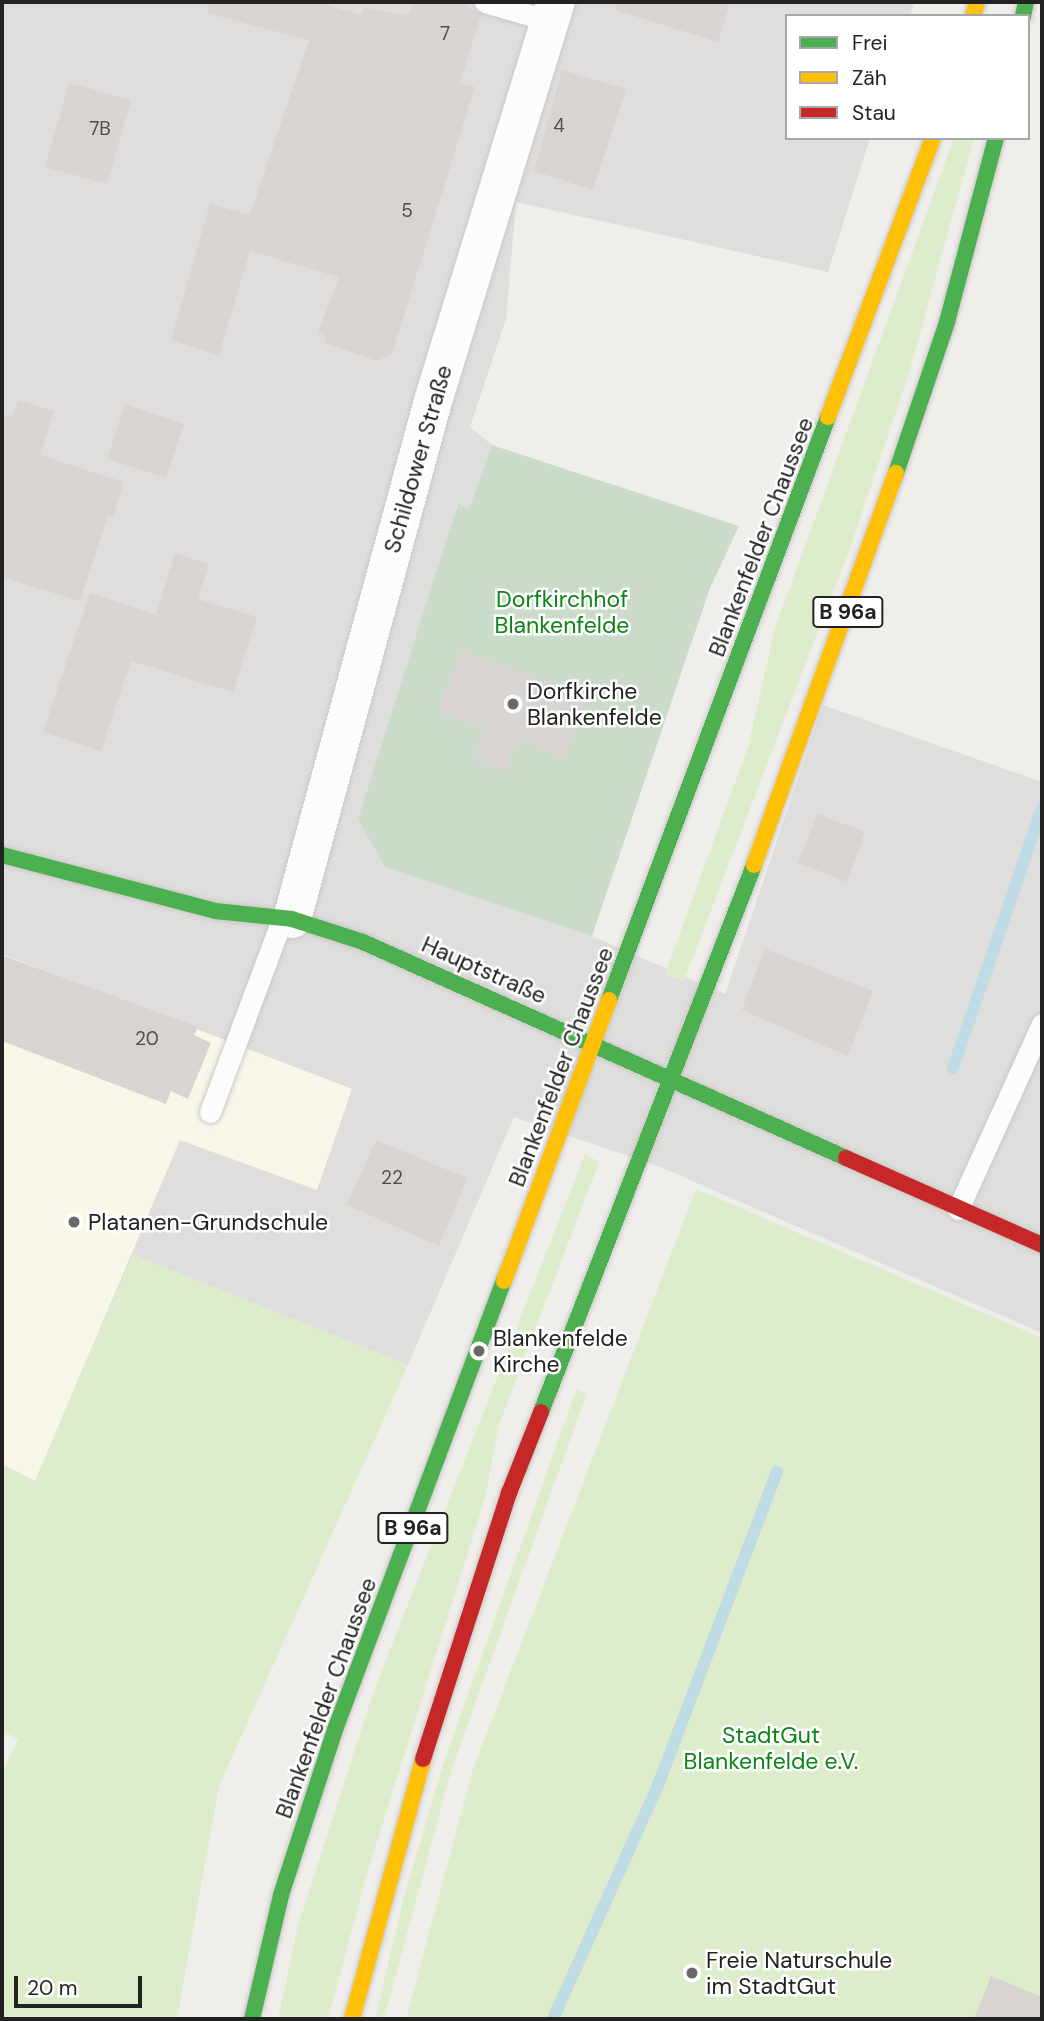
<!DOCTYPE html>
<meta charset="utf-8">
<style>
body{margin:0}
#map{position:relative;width:1044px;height:2021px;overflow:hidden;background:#f0eeeb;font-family:"DM Sans",sans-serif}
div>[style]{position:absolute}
.residential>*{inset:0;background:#dfdedc}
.education>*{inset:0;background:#f8f7e8}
.grass>*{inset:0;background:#ddeccb}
.cemetery>*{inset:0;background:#cadbca}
.stream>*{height:12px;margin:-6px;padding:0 6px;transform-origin:6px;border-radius:6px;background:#bfdbe3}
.building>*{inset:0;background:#d7d4d2}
.roads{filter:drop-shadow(0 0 2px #c9c8c7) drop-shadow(0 0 2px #c9c8c7)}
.lane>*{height:21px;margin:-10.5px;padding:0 10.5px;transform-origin:10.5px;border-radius:10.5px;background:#fdfcfc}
.street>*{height:38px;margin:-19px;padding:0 19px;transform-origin:19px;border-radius:19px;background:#fdfcfc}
.fast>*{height:16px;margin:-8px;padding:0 8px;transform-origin:8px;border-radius:8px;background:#4caf50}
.slow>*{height:16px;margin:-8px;padding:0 8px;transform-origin:8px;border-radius:8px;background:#ffc107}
.jam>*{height:16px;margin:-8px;padding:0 8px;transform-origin:8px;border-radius:8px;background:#c62828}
.dots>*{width:19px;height:19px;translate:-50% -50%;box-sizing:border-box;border:4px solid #fff;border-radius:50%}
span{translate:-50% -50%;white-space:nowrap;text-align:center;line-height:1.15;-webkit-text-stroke:5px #fff;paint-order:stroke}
.number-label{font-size:19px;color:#4f4e4e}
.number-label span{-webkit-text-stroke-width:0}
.shield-label span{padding:2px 5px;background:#fff;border:2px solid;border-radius:5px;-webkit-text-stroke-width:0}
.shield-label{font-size:21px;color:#222;font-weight:700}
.street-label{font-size:23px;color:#222}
.park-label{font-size:23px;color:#0c8416}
.poi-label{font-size:23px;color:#222}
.left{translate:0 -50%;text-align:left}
.frame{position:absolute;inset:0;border:4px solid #222;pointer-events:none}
.legend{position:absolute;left:785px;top:14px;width:245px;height:126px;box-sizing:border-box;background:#fff;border:2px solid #a7a7a7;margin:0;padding:9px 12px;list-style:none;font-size:21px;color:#222}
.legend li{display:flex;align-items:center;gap:14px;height:35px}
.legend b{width:35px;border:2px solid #a7a7a7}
.scale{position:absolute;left:14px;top:1976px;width:128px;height:32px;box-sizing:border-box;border:4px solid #222;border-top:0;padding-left:9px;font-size:21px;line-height:24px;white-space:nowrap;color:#222;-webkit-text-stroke:5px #fff;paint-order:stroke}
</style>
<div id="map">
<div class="residential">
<div style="clip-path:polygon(2px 2px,915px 2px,910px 16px,787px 16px,787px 138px,870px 138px,828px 272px,516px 202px,506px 319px,470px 427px,492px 445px,469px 509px,457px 505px,385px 867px,592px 936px,725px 994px,823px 705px,1042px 782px,1042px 1333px,660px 1167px,514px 1117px,408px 1365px,133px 1255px,35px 1481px,2px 1464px)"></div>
</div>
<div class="education">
<div style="clip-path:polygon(2px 954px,352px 1089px,317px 1190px,180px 1140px,35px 1481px,2px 1464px)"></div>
</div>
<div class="grass">
<div style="clip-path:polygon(954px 138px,974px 138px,910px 370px,853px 540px,684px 981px,665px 974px,748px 747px,775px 628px)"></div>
<div style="clip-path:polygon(585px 1154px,599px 1162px,499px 1425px,485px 1498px,369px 1867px,328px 2019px,278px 2019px,298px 1926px,373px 1693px)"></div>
<div style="clip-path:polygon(696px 1189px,1042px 1338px,1042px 2019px,406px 2019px,473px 1769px)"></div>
<div style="clip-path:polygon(133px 1255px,408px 1365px,219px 1786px,177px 2019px,2px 2019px,2px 1773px,18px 1739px,2px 1731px,2px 1464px,35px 1481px)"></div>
<div style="clip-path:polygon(576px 1390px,587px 1393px,452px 1768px,384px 2019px,375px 2019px,405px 1893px,443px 1765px)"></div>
</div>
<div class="cemetery">
<div style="clip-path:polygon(492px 445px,739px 526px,710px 588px,592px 936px,385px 867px,358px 819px,458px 504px,469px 509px)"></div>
</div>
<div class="stream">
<div style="left:953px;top:1068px;width:275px;rotate:-71.1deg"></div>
<div style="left:553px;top:2019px;width:256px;rotate:-65.8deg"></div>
<div style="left:658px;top:1785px;width:335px;rotate:-69.2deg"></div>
</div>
<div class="building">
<div style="clip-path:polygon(209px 2px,316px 2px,361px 15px,363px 7px,408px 16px,413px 2px,460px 2px,481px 15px,460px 83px,475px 87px,392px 354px,377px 361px,324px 343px,326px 336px,318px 333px,339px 277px,250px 251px,219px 355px,171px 340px,210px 204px,250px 215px,309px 40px,207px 13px)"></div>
<div style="clip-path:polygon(617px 2px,730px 2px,718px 42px,615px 10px)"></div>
<div style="clip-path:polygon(562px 70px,626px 89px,593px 190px,534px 171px)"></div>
<div style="clip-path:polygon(69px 83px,131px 100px,107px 184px,45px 167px)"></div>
<div style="clip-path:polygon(18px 400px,54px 411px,40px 455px,124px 482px,113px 517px,108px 515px,80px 601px,2px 577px,2px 414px,12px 417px)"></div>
<div style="clip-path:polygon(125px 404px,184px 424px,166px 478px,107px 459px)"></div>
<div style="clip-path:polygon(175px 553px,209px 564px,198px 599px,257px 617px,233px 692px,131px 661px,101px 751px,43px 732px,90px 593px,156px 615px)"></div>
<div style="clip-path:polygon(461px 650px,588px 696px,565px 758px,517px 740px,506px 772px,473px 760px,484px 729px,437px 712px)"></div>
<div style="clip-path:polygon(817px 814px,865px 832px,847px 882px,798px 863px)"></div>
<div style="clip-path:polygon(765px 949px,873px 991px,848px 1056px,742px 1010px)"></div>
<div style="clip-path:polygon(2px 955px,198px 1027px,194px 1035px,211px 1043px,188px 1099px,171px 1091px,166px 1104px,2px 1041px)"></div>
<div style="clip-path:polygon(376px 1140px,467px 1178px,439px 1246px,347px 1205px)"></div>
<div style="clip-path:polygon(991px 1976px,1042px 1997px,1042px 2019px,974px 2019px)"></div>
</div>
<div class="roads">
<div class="lane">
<div style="left:485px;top:2px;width:68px;rotate:16.3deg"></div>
<div style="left:210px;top:1112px;width:208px;rotate:-69.5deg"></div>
<div style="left:958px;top:1209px;width:203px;rotate:-65.6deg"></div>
</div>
<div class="street">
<div style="left:292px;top:919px;width:537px;rotate:-74.77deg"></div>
<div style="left:433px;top:401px;width:418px;rotate:-72.9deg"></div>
</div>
<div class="fast">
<div style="left:1023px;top:16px;width:14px;rotate:-78deg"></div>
<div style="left:896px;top:473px;width:159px;rotate:-71.3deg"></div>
<div style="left:947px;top:322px;width:190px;rotate:-75.1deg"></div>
<div style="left:2px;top:855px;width:220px;rotate:14.7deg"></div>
<div style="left:215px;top:911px;width:77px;rotate:5.9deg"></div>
<div style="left:292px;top:919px;width:75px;rotate:17.9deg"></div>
<div style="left:363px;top:942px;width:529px;rotate:24.09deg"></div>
<div style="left:609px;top:1000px;width:623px;rotate:-69.41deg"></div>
<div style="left:541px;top:1412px;width:587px;rotate:-68.72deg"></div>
<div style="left:252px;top:2019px;width:127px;rotate:-76.8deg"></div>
<div style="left:281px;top:1895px;width:177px;rotate:-71.9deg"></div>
<div style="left:336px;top:1727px;width:477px;rotate:-69.4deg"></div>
</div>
<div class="slow">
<div style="left:973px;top:16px;width:15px;rotate:-74deg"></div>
<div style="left:828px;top:417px;width:298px;rotate:-69.4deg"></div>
<div style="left:754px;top:865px;width:417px;rotate:-70.1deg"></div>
<div style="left:504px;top:1281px;width:300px;rotate:-69.5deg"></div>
<div style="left:352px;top:2019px;width:270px;rotate:-74.7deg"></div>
</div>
<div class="jam">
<div style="left:846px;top:1158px;width:214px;rotate:23.9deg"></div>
<div style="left:423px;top:1759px;width:280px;rotate:-72.1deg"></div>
<div style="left:509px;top:1493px;width:87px;rotate:-68.4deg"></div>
</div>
</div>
<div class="dots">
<div style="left:513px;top:704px;background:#6a6968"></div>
<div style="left:74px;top:1222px;background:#6a6968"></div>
<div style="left:479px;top:1351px;background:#6a6968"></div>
<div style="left:692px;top:1973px;background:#6a6968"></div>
</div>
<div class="number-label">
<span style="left:445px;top:34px">7</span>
<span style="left:559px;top:126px">4</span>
<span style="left:100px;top:129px">7B</span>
<span style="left:407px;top:211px">5</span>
<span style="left:147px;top:1039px">20</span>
<span style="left:392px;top:1178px">22</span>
</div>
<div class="shield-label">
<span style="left:848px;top:612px">B 96a</span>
<span style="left:413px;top:1528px">B 96a</span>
</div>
<div class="street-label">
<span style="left:418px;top:459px;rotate:-74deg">Schildower Straße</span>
<span style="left:761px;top:537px;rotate:-69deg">Blankenfelder Chaussee</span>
<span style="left:484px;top:970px;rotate:24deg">Hauptstraße</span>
<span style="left:561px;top:1067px;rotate:-69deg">Blankenfelder Chaussee</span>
<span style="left:326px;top:1698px;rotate:-70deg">Blankenfelder Chaussee</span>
</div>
<div class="park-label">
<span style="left:562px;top:612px">Dorfkirchhof<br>Blankenfelde</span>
<span style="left:771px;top:1748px">StadtGut<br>Blankenfelde e.V.</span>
</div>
<div class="poi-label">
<span class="left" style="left:527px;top:704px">Dorfkirche<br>Blankenfelde</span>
<span class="left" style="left:88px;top:1222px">Platanen-Grundschule</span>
<span class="left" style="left:493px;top:1351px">Blankenfelde<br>Kirche</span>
<span class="left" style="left:706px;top:1973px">Freie Naturschule<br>im StadtGut</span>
</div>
<div class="frame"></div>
<ul class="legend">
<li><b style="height:9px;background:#4caf50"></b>Frei</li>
<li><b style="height:9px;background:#ffc107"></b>Zäh</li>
<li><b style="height:9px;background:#c62828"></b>Stau</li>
</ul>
<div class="scale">20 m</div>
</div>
